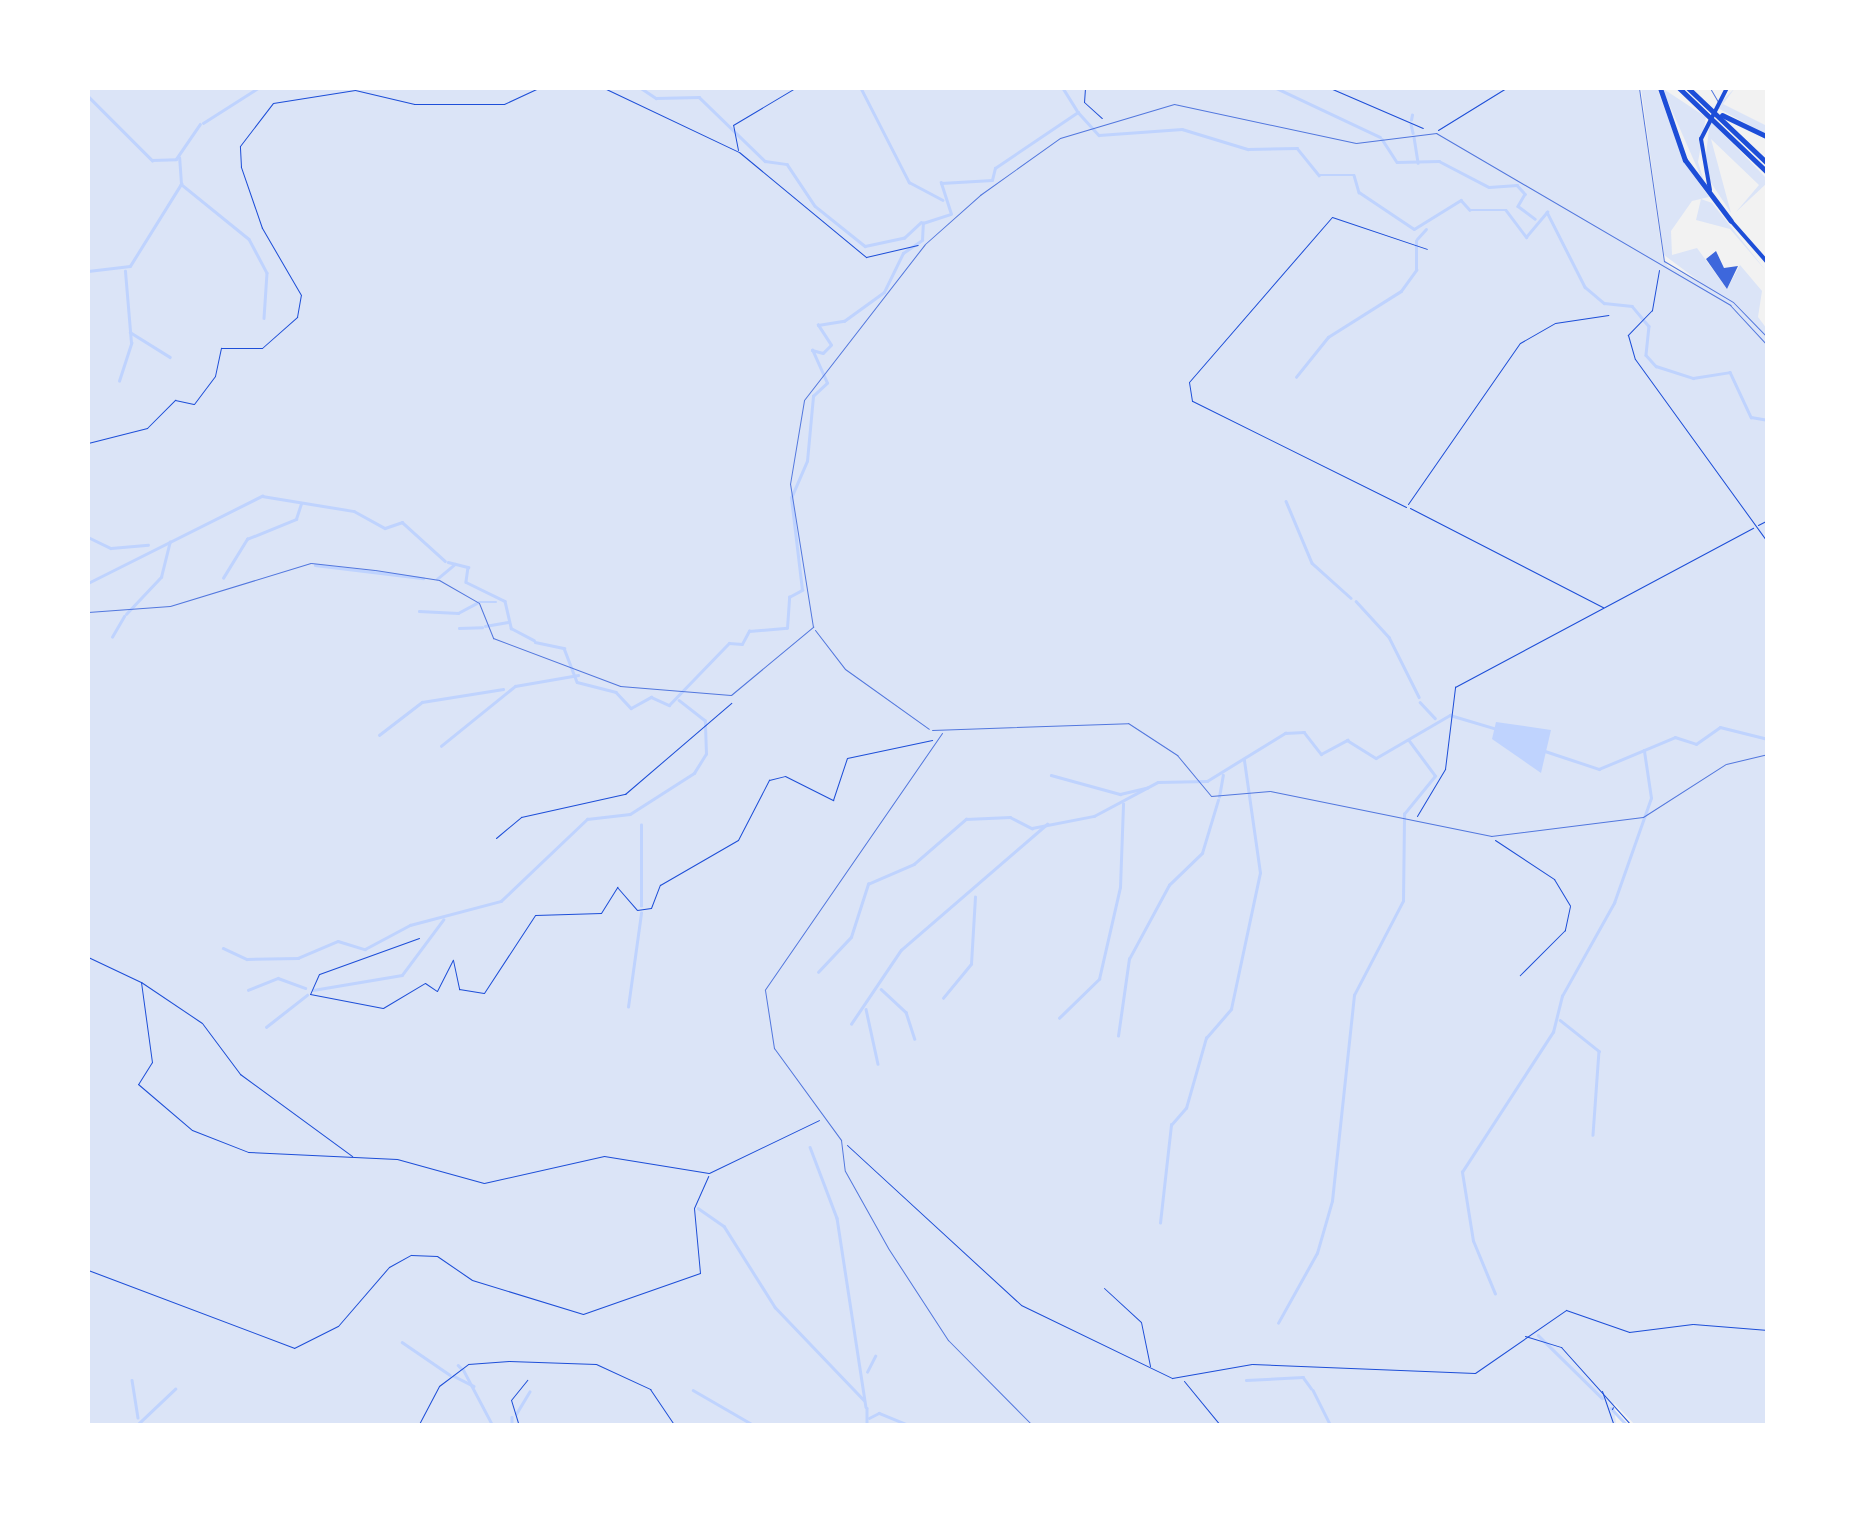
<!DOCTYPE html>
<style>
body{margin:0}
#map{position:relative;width:1855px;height:1513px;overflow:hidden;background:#f2f2f2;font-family:Figtree,sans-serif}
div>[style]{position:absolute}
.green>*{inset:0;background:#dbe4f7}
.water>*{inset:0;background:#bfd3fe}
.stream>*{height:2.5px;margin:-1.25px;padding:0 1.25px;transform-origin:1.25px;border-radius:1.25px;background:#bfd3fe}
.building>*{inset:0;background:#3d67dc}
.path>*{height:1px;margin:-0.5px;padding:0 0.5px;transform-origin:0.5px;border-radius:0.5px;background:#1d4ed8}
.service>*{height:1px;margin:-0.5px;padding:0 0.5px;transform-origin:0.5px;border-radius:0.5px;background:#5277de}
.minor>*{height:1px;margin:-0.5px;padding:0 0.5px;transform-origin:0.5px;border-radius:0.5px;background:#5277de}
.primary>*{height:4px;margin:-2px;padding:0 2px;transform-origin:2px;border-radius:2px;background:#1d4ed8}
.motorway>*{height:5px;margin:-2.5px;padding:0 2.5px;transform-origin:2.5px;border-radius:2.5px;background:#1d4ed8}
span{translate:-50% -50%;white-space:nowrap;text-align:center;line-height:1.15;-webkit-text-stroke:8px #fff;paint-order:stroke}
.frame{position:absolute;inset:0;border:90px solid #fff;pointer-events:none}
</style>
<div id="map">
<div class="green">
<div style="clip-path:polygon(88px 88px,1639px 88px,1663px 259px,1668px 266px,1703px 284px,1664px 255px,1641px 88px,1657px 88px,1684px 162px,1709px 197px,1692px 201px,1671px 231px,1672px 255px,1697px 248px,1727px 289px,1740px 265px,1762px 291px,1758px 317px,1767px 329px,1767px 1425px,1635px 1425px,1614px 1403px,1616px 1425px,88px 1425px)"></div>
<div style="clip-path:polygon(1662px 88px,1706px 117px,1698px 162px,1706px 188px)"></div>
<div style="clip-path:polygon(1735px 88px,1723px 104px,1767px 126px,1767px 135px,1716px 107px)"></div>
<div style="clip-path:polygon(1710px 120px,1767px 179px,1767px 183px,1736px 212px,1759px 185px,1711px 139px,1731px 213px,1704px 172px)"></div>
<div style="clip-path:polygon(1701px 199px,1712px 203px,1767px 272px,1730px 229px,1696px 220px)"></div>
</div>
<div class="water">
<div style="clip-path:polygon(1496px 722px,1551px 730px,1541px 773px,1492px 739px)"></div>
</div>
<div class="stream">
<div style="left:641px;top:88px;width:18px;rotate:34deg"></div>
<div style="left:656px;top:98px;width:43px;rotate:-1.3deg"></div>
<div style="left:699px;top:97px;width:92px;rotate:44.1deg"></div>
<div style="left:765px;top:161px;width:22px;rotate:8deg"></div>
<div style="left:787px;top:164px;width:50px;rotate:56.3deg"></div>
<div style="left:815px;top:206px;width:64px;rotate:38.7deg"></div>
<div style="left:865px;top:246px;width:40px;rotate:-12deg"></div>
<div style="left:904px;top:238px;width:23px;rotate:-43deg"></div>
<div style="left:861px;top:88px;width:106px;rotate:62.9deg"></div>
<div style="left:909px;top:182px;width:38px;rotate:28deg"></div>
<div style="left:1063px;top:88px;width:26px;rotate:58deg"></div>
<div style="left:1276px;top:88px;width:115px;rotate:25.2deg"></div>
<div style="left:88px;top:96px;width:91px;rotate:45deg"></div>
<div style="left:152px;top:160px;width:24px;rotate:-2deg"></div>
<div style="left:176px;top:159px;width:42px;rotate:-55.6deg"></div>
<div style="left:1411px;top:120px;width:5px;rotate:-79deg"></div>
<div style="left:203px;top:123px;width:65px;rotate:-32.5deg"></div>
<div style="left:1411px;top:124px;width:9px;rotate:77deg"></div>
<div style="left:1414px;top:137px;width:26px;rotate:81deg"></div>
<div style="left:1382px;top:139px;width:27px;rotate:57deg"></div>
<div style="left:1397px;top:162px;width:42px;rotate:-1.4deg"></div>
<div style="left:1439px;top:161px;width:56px;rotate:27.5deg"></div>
<div style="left:1489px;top:187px;width:28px;rotate:-4deg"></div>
<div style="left:1517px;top:185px;width:12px;rotate:48deg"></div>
<div style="left:1525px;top:194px;width:14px;rotate:120deg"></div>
<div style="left:1518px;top:206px;width:21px;rotate:37deg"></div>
<div style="left:181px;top:184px;width:87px;rotate:39deg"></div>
<div style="left:249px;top:239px;width:38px;rotate:62deg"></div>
<div style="left:267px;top:273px;width:45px;rotate:93.8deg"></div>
<div style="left:1417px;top:239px;width:13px;rotate:-48deg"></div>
<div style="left:88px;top:271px;width:42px;rotate:-6.8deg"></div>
<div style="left:130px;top:266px;width:97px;rotate:-58.1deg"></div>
<div style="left:181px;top:184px;width:26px;rotate:-94deg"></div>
<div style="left:130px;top:332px;width:47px;rotate:32deg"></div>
<div style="left:1296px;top:377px;width:51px;rotate:-51.3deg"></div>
<div style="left:1328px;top:337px;width:86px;rotate:-32.2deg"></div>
<div style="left:1401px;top:291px;width:26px;rotate:-54deg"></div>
<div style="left:1416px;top:270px;width:29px;rotate:-90deg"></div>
<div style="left:119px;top:381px;width:40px;rotate:-72deg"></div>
<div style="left:131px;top:343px;width:72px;rotate:-94.8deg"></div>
<div style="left:1286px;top:501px;width:67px;rotate:67.2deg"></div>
<div style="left:1312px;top:563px;width:52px;rotate:41.9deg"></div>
<div style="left:88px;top:537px;width:25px;rotate:26deg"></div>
<div style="left:111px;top:548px;width:37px;rotate:-5deg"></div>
<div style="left:448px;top:562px;width:21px;rotate:14deg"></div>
<div style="left:468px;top:567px;width:15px;rotate:98deg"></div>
<div style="left:466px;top:582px;width:43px;rotate:26deg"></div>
<div style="left:505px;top:601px;width:28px;rotate:77deg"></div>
<div style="left:511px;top:628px;width:26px;rotate:28deg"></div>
<div style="left:315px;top:565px;width:109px;rotate:6.9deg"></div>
<div style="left:223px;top:578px;width:46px;rotate:-58.4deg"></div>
<div style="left:247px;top:539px;width:53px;rotate:-22.2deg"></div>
<div style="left:296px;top:519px;width:16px;rotate:-72deg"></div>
<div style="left:437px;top:579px;width:23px;rotate:-40deg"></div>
<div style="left:88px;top:583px;width:195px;rotate:-26.6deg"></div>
<div style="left:262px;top:496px;width:93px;rotate:9.3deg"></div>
<div style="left:354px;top:511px;width:35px;rotate:29deg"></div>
<div style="left:385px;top:528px;width:18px;rotate:-19deg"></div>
<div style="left:402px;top:522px;width:58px;rotate:42.2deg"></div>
<div style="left:1356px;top:601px;width:49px;rotate:47.5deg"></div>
<div style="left:1389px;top:637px;width:67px;rotate:63.4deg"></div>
<div style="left:479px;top:602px;width:17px"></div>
<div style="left:419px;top:611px;width:39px;rotate:3deg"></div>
<div style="left:458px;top:613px;width:21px;rotate:-28deg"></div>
<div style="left:126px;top:614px;width:51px;rotate:-46.6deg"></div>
<div style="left:161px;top:577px;width:36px;rotate:-76deg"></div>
<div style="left:485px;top:626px;width:23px;rotate:-10deg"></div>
<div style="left:459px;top:628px;width:23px;rotate:-2deg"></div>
<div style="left:112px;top:637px;width:24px;rotate:-60deg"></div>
<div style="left:535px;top:642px;width:30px;rotate:12deg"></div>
<div style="left:564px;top:648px;width:36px;rotate:69deg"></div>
<div style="left:577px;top:682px;width:40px;rotate:14.4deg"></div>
<div style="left:616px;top:692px;width:22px;rotate:47deg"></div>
<div style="left:631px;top:708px;width:23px;rotate:-29deg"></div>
<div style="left:651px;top:697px;width:20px;rotate:24deg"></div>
<div style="left:669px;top:705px;width:86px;rotate:-45.9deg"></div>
<div style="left:729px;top:643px;width:13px;rotate:4deg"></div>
<div style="left:742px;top:644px;width:15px;rotate:-62deg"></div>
<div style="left:749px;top:631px;width:38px;rotate:-5deg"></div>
<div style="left:787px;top:628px;width:31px;rotate:-86deg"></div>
<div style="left:789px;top:597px;width:15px;rotate:-28deg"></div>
<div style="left:802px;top:590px;width:93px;rotate:-96.8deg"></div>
<div style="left:791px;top:498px;width:40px;rotate:-66.6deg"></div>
<div style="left:807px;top:461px;width:65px;rotate:-84.7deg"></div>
<div style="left:813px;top:396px;width:19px;rotate:-43deg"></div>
<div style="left:827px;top:383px;width:36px;rotate:-114deg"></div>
<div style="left:812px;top:350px;width:11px;rotate:15deg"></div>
<div style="left:823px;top:353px;width:11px;rotate:-45deg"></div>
<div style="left:831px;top:345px;width:24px;rotate:-123deg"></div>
<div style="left:818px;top:325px;width:26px;rotate:-9deg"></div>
<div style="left:844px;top:321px;width:49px;rotate:-35.9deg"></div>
<div style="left:884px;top:292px;width:43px;rotate:-64deg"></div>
<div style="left:903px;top:253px;width:23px;rotate:-34deg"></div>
<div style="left:922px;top:240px;width:17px;rotate:-87deg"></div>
<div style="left:923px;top:223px;width:29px;rotate:-18deg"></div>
<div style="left:951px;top:214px;width:33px;rotate:-108deg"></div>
<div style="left:941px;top:183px;width:51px;rotate:-3.4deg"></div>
<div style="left:992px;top:180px;width:12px;rotate:-76deg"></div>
<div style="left:995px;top:168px;width:100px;rotate:-34deg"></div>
<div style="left:1078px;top:112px;width:31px;rotate:48deg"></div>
<div style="left:1099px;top:135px;width:83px;rotate:-4.1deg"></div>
<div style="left:1182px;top:129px;width:69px;rotate:16.9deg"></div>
<div style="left:1248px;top:149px;width:49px;rotate:-1.2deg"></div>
<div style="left:1297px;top:148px;width:35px;rotate:51deg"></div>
<div style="left:1319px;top:175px;width:35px"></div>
<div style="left:1354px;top:175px;width:18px;rotate:74deg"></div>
<div style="left:1359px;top:192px;width:66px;rotate:33.9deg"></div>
<div style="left:1414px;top:229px;width:55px;rotate:-31.7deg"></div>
<div style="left:1461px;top:200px;width:13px;rotate:48deg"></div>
<div style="left:1470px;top:210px;width:36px"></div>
<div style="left:1506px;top:210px;width:34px;rotate:53deg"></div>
<div style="left:1526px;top:237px;width:33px;rotate:-50deg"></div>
<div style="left:1547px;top:212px;width:84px;rotate:63.1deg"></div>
<div style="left:1585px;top:287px;width:25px;rotate:40deg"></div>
<div style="left:1604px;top:303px;width:28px;rotate:6deg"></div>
<div style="left:1632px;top:306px;width:26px;rotate:50deg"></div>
<div style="left:1649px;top:326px;width:29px;rotate:96deg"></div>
<div style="left:1646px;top:355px;width:15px;rotate:48deg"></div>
<div style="left:1656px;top:366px;width:39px;rotate:18deg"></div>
<div style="left:1693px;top:378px;width:37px;rotate:-9deg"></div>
<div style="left:1730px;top:372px;width:50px;rotate:65deg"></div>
<div style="left:1751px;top:417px;width:17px;rotate:10deg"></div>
<div style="left:1420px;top:702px;width:22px;rotate:47deg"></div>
<div style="left:379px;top:735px;width:54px;rotate:-37.5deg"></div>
<div style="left:422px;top:702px;width:82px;rotate:-9.1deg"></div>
<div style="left:441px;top:746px;width:95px;rotate:-39deg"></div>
<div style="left:515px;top:686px;width:64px;rotate:-9.9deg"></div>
<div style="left:1545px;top:751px;width:57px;rotate:18.4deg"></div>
<div style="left:1599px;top:769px;width:82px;rotate:-22.8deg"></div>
<div style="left:1675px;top:737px;width:22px;rotate:18deg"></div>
<div style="left:1696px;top:744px;width:29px;rotate:-35deg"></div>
<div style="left:1720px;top:727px;width:49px;rotate:14deg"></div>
<div style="left:1051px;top:775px;width:72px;rotate:15.4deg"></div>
<div style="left:1120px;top:794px;width:28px;rotate:-13deg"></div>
<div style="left:1219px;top:797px;width:22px;rotate:-80deg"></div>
<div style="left:641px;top:906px;width:81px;rotate:-90deg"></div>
<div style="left:223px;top:948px;width:26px;rotate:25deg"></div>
<div style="left:247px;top:959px;width:51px;rotate:-1.1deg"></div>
<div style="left:298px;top:958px;width:43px;rotate:-23deg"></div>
<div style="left:338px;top:941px;width:28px;rotate:17deg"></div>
<div style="left:365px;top:949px;width:51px;rotate:-28.1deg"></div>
<div style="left:410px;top:925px;width:94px;rotate:-14.8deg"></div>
<div style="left:501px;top:901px;width:119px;rotate:-43.6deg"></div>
<div style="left:587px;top:819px;width:43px;rotate:-6.6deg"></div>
<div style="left:630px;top:814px;width:76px;rotate:-32.6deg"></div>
<div style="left:694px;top:773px;width:22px;rotate:-58deg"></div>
<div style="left:706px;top:754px;width:33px;rotate:-92deg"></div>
<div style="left:705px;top:721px;width:33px;rotate:-142deg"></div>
<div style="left:818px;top:972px;width:48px;rotate:-46.7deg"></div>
<div style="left:851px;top:937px;width:56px;rotate:-72.2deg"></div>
<div style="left:868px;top:884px;width:50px;rotate:-23.5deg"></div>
<div style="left:914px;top:864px;width:69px;rotate:-40.9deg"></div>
<div style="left:966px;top:819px;width:44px;rotate:-2.6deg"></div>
<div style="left:1010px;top:817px;width:25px;rotate:27deg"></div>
<div style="left:1032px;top:828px;width:63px;rotate:-11deg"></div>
<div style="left:1094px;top:816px;width:72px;rotate:-28deg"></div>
<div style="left:1158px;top:782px;width:49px;rotate:-1.2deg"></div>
<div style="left:1207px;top:781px;width:92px;rotate:-31.6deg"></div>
<div style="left:1285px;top:733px;width:19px;rotate:-3deg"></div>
<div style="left:1304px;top:732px;width:28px;rotate:52deg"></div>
<div style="left:1321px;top:754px;width:30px;rotate:-28deg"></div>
<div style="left:1347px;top:740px;width:34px;rotate:32deg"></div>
<div style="left:1376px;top:758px;width:86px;rotate:-30.2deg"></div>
<div style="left:1450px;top:715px;width:49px;rotate:16.6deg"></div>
<div style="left:881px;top:989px;width:34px;rotate:43deg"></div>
<div style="left:906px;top:1012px;width:28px;rotate:72deg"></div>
<div style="left:248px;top:990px;width:32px;rotate:-22deg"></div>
<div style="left:278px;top:978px;width:29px;rotate:20deg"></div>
<div style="left:313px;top:990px;width:90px;rotate:-9.6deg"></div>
<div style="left:402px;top:975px;width:69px;rotate:-53.3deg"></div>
<div style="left:943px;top:998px;width:44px;rotate:-50.5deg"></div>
<div style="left:971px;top:964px;width:67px;rotate:-86.6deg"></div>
<div style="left:628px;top:1007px;width:95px;rotate:-82.1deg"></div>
<div style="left:866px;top:1009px;width:56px;rotate:77.7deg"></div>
<div style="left:1059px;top:1018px;width:56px;rotate:-44.3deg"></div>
<div style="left:1099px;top:979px;width:94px;rotate:-77.1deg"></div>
<div style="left:1120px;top:887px;width:83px;rotate:-87.9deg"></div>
<div style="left:1560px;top:1020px;width:50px;rotate:38.5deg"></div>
<div style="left:1599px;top:1051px;width:84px;rotate:94.1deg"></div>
<div style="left:851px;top:1024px;width:89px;rotate:-56deg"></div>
<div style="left:901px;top:950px;width:193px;rotate:-40.8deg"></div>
<div style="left:266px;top:1027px;width:52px;rotate:-38deg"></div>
<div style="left:1118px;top:1036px;width:78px;rotate:-81.9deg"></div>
<div style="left:1129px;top:959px;width:84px;rotate:-61.6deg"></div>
<div style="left:1169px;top:885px;width:46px;rotate:-44.1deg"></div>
<div style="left:1202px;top:853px;width:55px;rotate:-73.2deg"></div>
<div style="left:810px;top:1147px;width:76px;rotate:69.2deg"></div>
<div style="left:837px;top:1218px;width:191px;rotate:81.3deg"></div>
<div style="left:698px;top:1208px;width:32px;rotate:35deg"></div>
<div style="left:724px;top:1226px;width:96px;rotate:57.8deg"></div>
<div style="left:775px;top:1307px;width:129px;rotate:46.3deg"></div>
<div style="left:1160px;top:1223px;width:99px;rotate:-83.6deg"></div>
<div style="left:1171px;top:1125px;width:23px;rotate:-49deg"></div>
<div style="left:1186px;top:1108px;width:73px;rotate:-74.1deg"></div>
<div style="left:1206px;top:1038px;width:38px;rotate:-49deg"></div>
<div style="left:1231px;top:1009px;width:139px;rotate:-78deg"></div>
<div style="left:1260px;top:873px;width:114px;rotate:-98.1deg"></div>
<div style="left:1495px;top:1294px;width:57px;rotate:-112.5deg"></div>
<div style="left:1473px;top:1241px;width:70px;rotate:-99.1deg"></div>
<div style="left:1462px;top:1172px;width:167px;rotate:-57deg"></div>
<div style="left:1553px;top:1032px;width:37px;rotate:-76deg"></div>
<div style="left:1562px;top:996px;width:107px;rotate:-60.8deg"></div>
<div style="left:1614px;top:903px;width:111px;rotate:-70.6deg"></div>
<div style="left:1651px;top:798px;width:48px;rotate:-98.5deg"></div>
<div style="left:1278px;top:1323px;width:80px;rotate:-60.9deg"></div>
<div style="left:1317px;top:1253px;width:54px;rotate:-73.9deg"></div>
<div style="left:1332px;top:1201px;width:207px;rotate:-83.9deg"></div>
<div style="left:1354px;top:995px;width:106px;rotate:-62.5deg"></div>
<div style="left:1403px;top:901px;width:87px;rotate:-89.3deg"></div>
<div style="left:1404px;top:814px;width:49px;rotate:-50.8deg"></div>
<div style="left:1435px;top:776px;width:44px;rotate:-126.6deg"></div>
<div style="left:1538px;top:1335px;width:90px;rotate:44.5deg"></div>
<div style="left:402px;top:1342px;width:58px;rotate:34.5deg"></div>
<div style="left:458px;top:1365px;width:4px;rotate:45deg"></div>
<div style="left:463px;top:1369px;width:64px;rotate:62.2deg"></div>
<div style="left:867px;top:1372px;width:18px;rotate:-63deg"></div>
<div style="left:454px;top:1376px;width:22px;rotate:27deg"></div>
<div style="left:132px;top:1380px;width:38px;rotate:81deg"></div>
<div style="left:1246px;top:1380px;width:57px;rotate:-3deg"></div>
<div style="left:1303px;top:1377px;width:14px;rotate:54deg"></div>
<div style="left:693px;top:1390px;width:72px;rotate:30.1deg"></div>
<div style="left:1313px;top:1390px;width:40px;rotate:63.4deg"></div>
<div style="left:867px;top:1408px;width:18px;rotate:90deg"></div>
<div style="left:1611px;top:1408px;width:25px;rotate:47deg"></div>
<div style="left:516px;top:1414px;width:26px;rotate:-59deg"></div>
<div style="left:512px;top:1417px;width:9px;rotate:90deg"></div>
<div style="left:869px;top:1418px;width:11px;rotate:-27deg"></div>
<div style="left:879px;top:1413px;width:35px;rotate:22deg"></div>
<div style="left:136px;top:1426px;width:54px;rotate:-43.5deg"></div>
</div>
<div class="building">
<div style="clip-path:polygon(1716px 251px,1724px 268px,1738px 266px,1727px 289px,1706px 259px)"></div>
</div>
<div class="path">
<div style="left:604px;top:88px;width:149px;rotate:25.4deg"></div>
<div style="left:739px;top:152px;width:165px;rotate:39.6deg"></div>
<div style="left:866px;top:257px;width:53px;rotate:-13deg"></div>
<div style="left:1085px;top:88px;width:14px;rotate:94deg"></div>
<div style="left:1084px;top:102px;width:24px;rotate:42deg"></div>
<div style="left:1330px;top:88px;width:101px;rotate:23.3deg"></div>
<div style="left:1438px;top:130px;width:80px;rotate:-31.7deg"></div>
<div style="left:738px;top:150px;width:25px;rotate:-101deg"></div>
<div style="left:733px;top:125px;width:72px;rotate:-30.8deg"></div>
<div style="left:1659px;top:270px;width:41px;rotate:99.9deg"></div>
<div style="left:1652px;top:310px;width:35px;rotate:134deg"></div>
<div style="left:1628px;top:335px;width:25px;rotate:74deg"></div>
<div style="left:1635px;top:359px;width:227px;rotate:54.1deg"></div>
<div style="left:88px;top:443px;width:61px;rotate:-14.3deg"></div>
<div style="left:147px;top:428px;width:40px;rotate:-45deg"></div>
<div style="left:175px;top:400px;width:19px;rotate:12deg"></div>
<div style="left:194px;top:404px;width:35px;rotate:-53deg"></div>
<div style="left:215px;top:376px;width:29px;rotate:-78deg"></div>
<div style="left:221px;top:348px;width:41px"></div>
<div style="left:262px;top:348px;width:47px;rotate:-41.5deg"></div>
<div style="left:297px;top:317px;width:22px;rotate:-80deg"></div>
<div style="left:301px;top:295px;width:78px;rotate:-120.2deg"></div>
<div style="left:262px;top:228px;width:65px;rotate:-109deg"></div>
<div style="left:241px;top:167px;width:21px;rotate:-93deg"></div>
<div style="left:240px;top:146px;width:54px;rotate:-52.5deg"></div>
<div style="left:273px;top:103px;width:83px;rotate:-9deg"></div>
<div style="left:355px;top:90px;width:61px;rotate:13.3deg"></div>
<div style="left:414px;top:104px;width:90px"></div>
<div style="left:504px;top:104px;width:38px;rotate:-25deg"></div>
<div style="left:1408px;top:504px;width:196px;rotate:-55.2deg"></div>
<div style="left:1520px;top:343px;width:40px;rotate:-29.7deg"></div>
<div style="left:1555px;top:323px;width:54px;rotate:-8.6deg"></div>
<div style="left:1406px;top:507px;width:239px;rotate:-153.6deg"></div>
<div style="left:1192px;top:401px;width:19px;rotate:-99deg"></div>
<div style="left:1189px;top:382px;width:218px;rotate:-49.1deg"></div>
<div style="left:1332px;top:217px;width:100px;rotate:18.6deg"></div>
<div style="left:1410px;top:508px;width:217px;rotate:27.2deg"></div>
<div style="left:1758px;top:525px;width:11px;rotate:-27deg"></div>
<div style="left:1417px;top:816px;width:55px;rotate:-59.2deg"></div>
<div style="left:1445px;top:769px;width:83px;rotate:-83deg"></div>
<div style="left:1455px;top:687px;width:338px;rotate:-28.1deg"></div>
<div style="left:496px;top:838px;width:33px;rotate:-40deg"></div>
<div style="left:521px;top:817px;width:107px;rotate:-12.5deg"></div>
<div style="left:625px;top:794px;width:140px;rotate:-40.6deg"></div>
<div style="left:1495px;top:840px;width:71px;rotate:33.5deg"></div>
<div style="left:1554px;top:879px;width:31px;rotate:59deg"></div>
<div style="left:1570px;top:906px;width:25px;rotate:102deg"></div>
<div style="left:1565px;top:930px;width:64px;rotate:135deg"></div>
<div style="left:419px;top:938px;width:106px;rotate:160.2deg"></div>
<div style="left:319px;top:974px;width:22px;rotate:114deg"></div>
<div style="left:310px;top:994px;width:74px;rotate:10.9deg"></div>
<div style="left:383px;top:1008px;width:49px;rotate:-30.8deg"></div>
<div style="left:425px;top:983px;width:14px;rotate:34deg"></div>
<div style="left:437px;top:991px;width:35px;rotate:-63deg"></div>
<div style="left:453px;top:960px;width:30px;rotate:78deg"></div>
<div style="left:459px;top:989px;width:25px;rotate:9deg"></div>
<div style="left:484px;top:993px;width:93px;rotate:-56.8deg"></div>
<div style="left:535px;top:915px;width:66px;rotate:-1.7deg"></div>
<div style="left:601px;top:913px;width:31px;rotate:-58deg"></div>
<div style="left:617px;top:887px;width:30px;rotate:49deg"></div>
<div style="left:637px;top:910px;width:14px;rotate:-8deg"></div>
<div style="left:651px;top:908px;width:25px;rotate:-69deg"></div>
<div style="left:660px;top:885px;width:90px;rotate:-30deg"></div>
<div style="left:738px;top:840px;width:68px;rotate:-62.7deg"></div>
<div style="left:769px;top:780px;width:16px;rotate:-14deg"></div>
<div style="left:785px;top:776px;width:54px;rotate:26.6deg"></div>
<div style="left:833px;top:800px;width:44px;rotate:-71.6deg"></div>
<div style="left:847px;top:758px;width:87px;rotate:-12deg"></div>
<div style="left:88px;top:957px;width:59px;rotate:25.3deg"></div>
<div style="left:141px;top:982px;width:81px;rotate:82.2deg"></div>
<div style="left:152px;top:1062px;width:26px;rotate:122deg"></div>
<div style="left:138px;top:1084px;width:71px;rotate:40.4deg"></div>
<div style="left:192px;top:1130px;width:60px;rotate:21.4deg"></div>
<div style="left:248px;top:1152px;width:149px;rotate:2.7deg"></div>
<div style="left:397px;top:1159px;width:90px;rotate:15.4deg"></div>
<div style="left:484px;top:1183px;width:123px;rotate:-12.7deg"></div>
<div style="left:604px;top:1156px;width:106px;rotate:9.2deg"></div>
<div style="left:709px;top:1173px;width:122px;rotate:-25.7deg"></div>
<div style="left:141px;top:982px;width:73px;rotate:33.9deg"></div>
<div style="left:202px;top:1023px;width:64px;rotate:53.3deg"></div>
<div style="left:240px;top:1074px;width:139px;rotate:36.2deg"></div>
<div style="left:847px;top:1145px;width:236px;rotate:42.6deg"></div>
<div style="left:1021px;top:1305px;width:168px;rotate:25.8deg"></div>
<div style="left:1172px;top:1378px;width:81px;rotate:-9.9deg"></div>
<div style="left:1252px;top:1364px;width:223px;rotate:2.3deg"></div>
<div style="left:1475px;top:1373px;width:111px;rotate:-34.7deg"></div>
<div style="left:1566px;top:1310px;width:67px;rotate:19.2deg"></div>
<div style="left:1629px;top:1332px;width:64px;rotate:-7.1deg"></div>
<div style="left:1693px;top:1324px;width:75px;rotate:4.6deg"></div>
<div style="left:88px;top:1270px;width:220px;rotate:20.7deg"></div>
<div style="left:294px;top:1348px;width:49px;rotate:-26.6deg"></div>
<div style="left:338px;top:1326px;width:78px;rotate:-49.2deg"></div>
<div style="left:389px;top:1267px;width:25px;rotate:-29deg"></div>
<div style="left:411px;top:1255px;width:26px;rotate:2deg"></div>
<div style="left:437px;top:1256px;width:42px;rotate:34.4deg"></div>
<div style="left:472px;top:1280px;width:116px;rotate:17deg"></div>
<div style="left:583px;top:1314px;width:124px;rotate:-19.3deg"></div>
<div style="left:700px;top:1273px;width:65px;rotate:-95.3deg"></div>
<div style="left:694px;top:1208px;width:35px;rotate:-66deg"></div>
<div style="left:1104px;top:1288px;width:50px;rotate:42.6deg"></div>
<div style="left:1141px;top:1322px;width:45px;rotate:78.4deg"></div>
<div style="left:1525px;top:1336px;width:38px;rotate:17deg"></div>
<div style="left:1561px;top:1347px;width:106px;rotate:48.1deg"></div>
<div style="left:1184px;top:1381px;width:58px;rotate:50.6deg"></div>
<div style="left:1602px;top:1391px;width:37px;rotate:71deg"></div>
<div style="left:1612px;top:1409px;width:2px;rotate:-63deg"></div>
<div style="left:418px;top:1426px;width:45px;rotate:-62.3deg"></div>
<div style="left:439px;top:1386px;width:36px;rotate:-37deg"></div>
<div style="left:468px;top:1364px;width:41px;rotate:-4.2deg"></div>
<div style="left:509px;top:1361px;width:87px;rotate:2deg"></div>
<div style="left:596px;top:1364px;width:60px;rotate:24.8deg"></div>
<div style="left:650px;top:1389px;width:45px;rotate:56deg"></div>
<div style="left:519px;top:1426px;width:27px;rotate:-107deg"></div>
<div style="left:511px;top:1400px;width:26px;rotate:-51deg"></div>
</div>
<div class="service">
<div style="left:1639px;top:88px;width:175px;rotate:81.8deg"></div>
<div style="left:1664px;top:261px;width:80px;rotate:30.7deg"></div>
<div style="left:1733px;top:302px;width:50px;rotate:45.8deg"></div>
<div style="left:88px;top:612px;width:82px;rotate:-4.2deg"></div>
<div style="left:170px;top:606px;width:147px;rotate:-17deg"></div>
<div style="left:311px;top:563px;width:64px;rotate:6.2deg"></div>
<div style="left:375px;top:570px;width:65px;rotate:8.9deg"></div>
<div style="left:439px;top:580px;width:46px;rotate:29.9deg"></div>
<div style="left:479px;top:603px;width:38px;rotate:68deg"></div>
<div style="left:493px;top:638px;width:136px;rotate:20.7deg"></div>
<div style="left:620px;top:686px;width:111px;rotate:4.6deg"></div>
<div style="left:731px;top:695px;width:107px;rotate:-39.7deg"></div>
<div style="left:813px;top:627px;width:145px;rotate:-99.1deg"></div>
<div style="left:790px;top:484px;width:85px;rotate:-80.5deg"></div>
<div style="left:804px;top:400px;width:197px;rotate:-52.2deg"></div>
<div style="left:925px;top:244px;width:74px;rotate:-41.7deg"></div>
<div style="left:980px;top:195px;width:98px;rotate:-35.5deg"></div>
<div style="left:1060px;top:138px;width:119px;rotate:-16.6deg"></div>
<div style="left:1174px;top:104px;width:186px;rotate:12.1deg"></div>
<div style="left:1356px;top:143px;width:81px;rotate:-7.1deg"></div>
<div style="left:1436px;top:133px;width:341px;rotate:30.3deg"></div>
<div style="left:1730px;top:305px;width:56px;rotate:47.2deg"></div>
<div style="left:815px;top:630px;width:49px;rotate:52.4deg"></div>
<div style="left:845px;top:669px;width:103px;rotate:35.5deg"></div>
<div style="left:932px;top:730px;width:196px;rotate:-2deg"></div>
<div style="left:1128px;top:723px;width:59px;rotate:33.1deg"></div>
<div style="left:1177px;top:755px;width:53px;rotate:50.3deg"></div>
<div style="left:1211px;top:796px;width:59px;rotate:-4.8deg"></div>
<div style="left:1270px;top:791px;width:226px;rotate:11.5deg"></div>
<div style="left:1491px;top:836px;width:153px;rotate:-7.1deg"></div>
<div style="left:1643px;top:817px;width:98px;rotate:-32.6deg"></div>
<div style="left:1726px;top:764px;width:43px;rotate:-13.4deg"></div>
<div style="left:942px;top:733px;width:312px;rotate:124.6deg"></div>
<div style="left:765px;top:990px;width:59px;rotate:81.2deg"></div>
<div style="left:774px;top:1048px;width:114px;rotate:53.9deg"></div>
<div style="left:841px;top:1140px;width:31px;rotate:83deg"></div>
<div style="left:845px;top:1171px;width:88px;rotate:60.8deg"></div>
<div style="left:888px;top:1248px;width:110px;rotate:56.9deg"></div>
<div style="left:948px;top:1340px;width:121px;rotate:45.3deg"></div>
<div style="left:887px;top:1426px;width:9px"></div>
</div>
<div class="minor">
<div style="left:1710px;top:88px;width:16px;rotate:60deg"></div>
</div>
<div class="primary">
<div style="left:1710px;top:190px;width:52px;rotate:-100deg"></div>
<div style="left:1701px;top:139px;width:57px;rotate:-63deg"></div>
<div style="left:1732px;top:222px;width:55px;rotate:48.7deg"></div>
</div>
<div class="motorway">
<div style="left:1660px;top:88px;width:76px;rotate:70.9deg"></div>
<div style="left:1685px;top:160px;width:76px;rotate:53deg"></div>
<div style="left:1679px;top:88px;width:123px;rotate:43.7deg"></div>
<div style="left:1688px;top:88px;width:110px;rotate:43.5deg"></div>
<div style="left:1722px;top:115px;width:51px;rotate:25.6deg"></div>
</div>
<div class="frame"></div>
</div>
